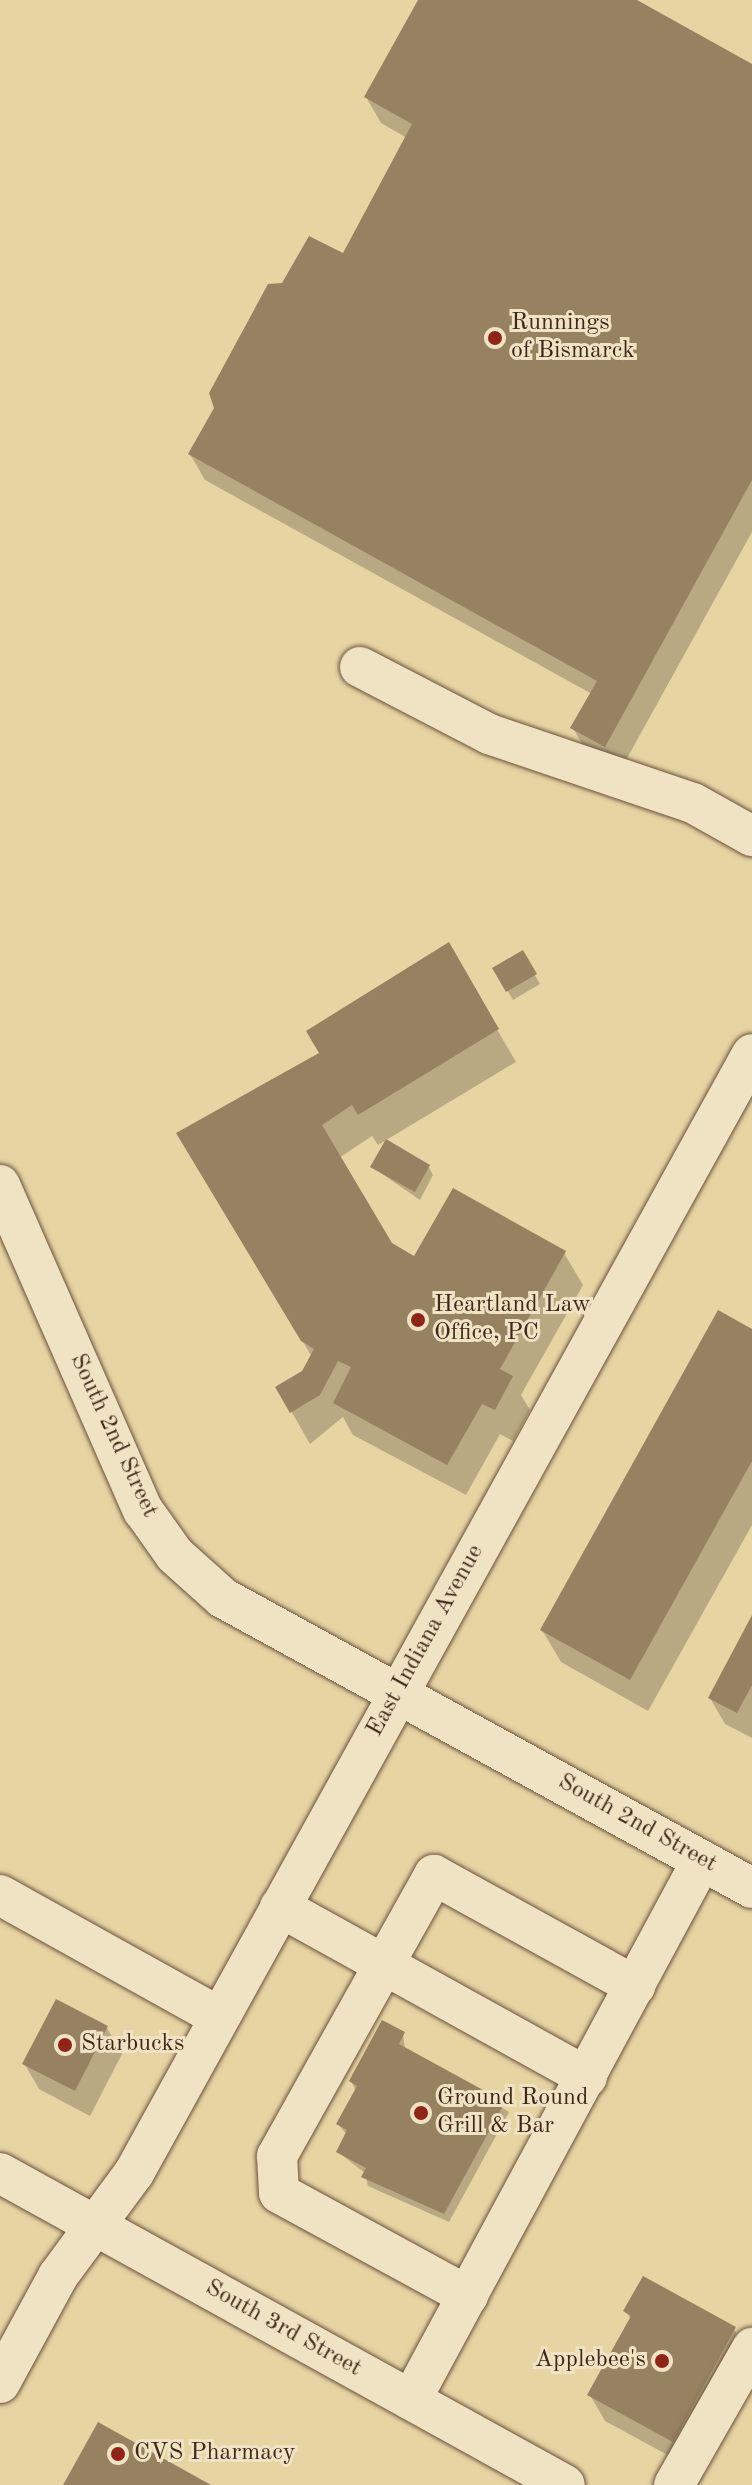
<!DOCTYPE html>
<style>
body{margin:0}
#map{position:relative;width:752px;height:2485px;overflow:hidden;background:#e6d4a3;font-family:"Old Standard TT",serif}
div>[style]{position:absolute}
.shadow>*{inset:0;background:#0003}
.building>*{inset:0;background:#968161}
.roads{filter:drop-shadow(0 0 2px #6a523c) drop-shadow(0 0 2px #6a523c)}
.minor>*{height:40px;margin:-20px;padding:0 20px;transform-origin:20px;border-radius:20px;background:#efe3c3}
.dots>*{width:22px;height:22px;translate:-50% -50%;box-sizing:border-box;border:4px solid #efe3c3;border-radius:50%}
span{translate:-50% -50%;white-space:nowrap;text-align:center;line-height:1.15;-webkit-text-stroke:6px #efe3c3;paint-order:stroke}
.poi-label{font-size:24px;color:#40271a}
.left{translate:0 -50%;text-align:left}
.right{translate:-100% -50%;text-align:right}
.street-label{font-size:24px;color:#40271a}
</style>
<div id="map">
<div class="shadow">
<div style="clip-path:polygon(421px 0,633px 0,752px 66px,752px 532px,620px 771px,588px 754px,573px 728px,592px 694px,205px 480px,190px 454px,284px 284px,344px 256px,407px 138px,381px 123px,366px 97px)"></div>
<div style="clip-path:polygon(448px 945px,516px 1062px,378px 1145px,372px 1136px,339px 1158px,390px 1245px,415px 1259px,564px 1253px,583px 1285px,521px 1395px,530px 1410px,513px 1441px,500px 1434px,466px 1495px,353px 1435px,343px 1417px,310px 1444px,278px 1388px,304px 1372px,312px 1357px,197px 1165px)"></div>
<div style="clip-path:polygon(522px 953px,540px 984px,513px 1000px,495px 969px)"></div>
<div style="clip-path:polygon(428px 1166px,433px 1175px,420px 1200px,372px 1167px)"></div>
<div style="clip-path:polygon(752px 1331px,752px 1525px,648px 1711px,561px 1662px,542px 1630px)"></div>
<div style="clip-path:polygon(752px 1619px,752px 1738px,725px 1724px,710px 1698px)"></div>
<div style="clip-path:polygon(107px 2028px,122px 2054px,90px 2116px,39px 2089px,24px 2063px)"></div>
<div style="clip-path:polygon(403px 2034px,405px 2049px,509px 2112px,449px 2222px,368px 2186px,365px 2173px,338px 2152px,347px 2135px,338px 2124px,356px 2091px,351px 2081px)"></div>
<div style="clip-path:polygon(626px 2311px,734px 2329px,749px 2355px,688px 2466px,605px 2421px,590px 2395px,631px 2320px)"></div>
</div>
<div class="building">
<div style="clip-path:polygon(418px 0,637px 0,752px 64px,752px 480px,605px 747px,570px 728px,597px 681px,188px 454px,214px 408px,209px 393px,268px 284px,282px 283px,309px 236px,343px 253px,412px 124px,364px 97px)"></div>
<div style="clip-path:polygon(449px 942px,499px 1029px,358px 1115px,352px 1105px,322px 1125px,392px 1243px,414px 1256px,453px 1188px,566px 1251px,500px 1369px,513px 1376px,495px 1410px,482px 1404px,447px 1465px,333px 1403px,351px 1367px,338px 1361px,320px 1395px,290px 1413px,275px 1387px,302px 1371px,314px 1349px,301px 1341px,176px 1133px,319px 1053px,306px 1031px)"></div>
<div style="clip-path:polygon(523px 950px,537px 974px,506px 992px,492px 968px)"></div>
<div style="clip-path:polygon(386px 1139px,430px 1165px,415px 1192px,370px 1167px)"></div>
<div style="clip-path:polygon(718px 1310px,752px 1329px,752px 1461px,630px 1680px,540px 1630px)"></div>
<div style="clip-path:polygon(752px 1615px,752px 1685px,737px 1713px,708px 1698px)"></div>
<div style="clip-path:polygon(56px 1999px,108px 2026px,75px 2091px,22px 2064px)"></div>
<div style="clip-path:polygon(382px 2020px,405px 2032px,399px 2044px,505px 2102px,444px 2214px,361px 2177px,366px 2168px,336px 2152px,347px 2130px,336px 2124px,357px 2086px,349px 2081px)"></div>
<div style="clip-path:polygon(643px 2276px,736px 2327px,673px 2442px,587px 2395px,631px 2316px,623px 2311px)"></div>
<div style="clip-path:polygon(98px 2422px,211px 2485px,63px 2485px)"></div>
</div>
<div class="roads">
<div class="minor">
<div style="left:360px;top:667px;width:145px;rotate:27.4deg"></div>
<div style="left:489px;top:734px;width:215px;rotate:18.7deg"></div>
<div style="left:693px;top:803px;width:68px;rotate:29.2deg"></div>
<div style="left:0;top:1185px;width:355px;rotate:66.3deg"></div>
<div style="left:143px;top:1510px;width:55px;rotate:54.6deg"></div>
<div style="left:175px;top:1555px;width:64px;rotate:41.9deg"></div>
<div style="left:223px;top:1598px;width:603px;rotate:28.73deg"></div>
<div style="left:0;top:1895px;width:251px;rotate:29.1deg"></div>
<div style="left:280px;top:1907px;width:351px;rotate:29deg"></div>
<div style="left:0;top:2173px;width:645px;rotate:28.91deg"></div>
<div style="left:468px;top:2296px;width:215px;rotate:-151.4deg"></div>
<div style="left:279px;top:2193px;width:37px;rotate:-93deg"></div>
<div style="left:277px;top:2156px;width:322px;rotate:-60.8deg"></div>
<div style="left:434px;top:1875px;width:230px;rotate:28.9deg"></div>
<div style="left:0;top:2383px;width:122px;rotate:-61.5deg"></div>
<div style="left:58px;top:2276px;width:128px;rotate:-53.6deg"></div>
<div style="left:134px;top:2173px;width:1278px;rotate:-61.09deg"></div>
<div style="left:411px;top:2400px;width:613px;rotate:-61.68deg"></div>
<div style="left:674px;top:2485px;width:158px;rotate:-60.3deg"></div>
</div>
</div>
<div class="dots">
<div style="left:495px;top:338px;background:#8f2418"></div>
<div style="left:418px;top:1320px;background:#8f2418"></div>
<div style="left:65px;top:2045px;background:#8f2418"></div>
<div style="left:421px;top:2113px;background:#8f2418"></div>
<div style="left:662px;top:2361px;background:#8f2418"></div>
<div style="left:118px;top:2454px;background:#8f2418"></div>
</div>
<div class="poi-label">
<span class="left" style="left:511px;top:338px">Runnings<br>of Bismarck</span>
<span class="left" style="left:434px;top:1320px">Heartland Law<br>Office, PC</span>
<span class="left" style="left:81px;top:2045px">Starbucks</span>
<span class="left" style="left:437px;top:2113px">Ground Round<br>Grill &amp; Bar</span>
<span class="right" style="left:646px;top:2361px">Applebee's</span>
<span class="left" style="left:134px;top:2454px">CVS Pharmacy</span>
</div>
<div class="street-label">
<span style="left:113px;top:1436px;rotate:65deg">South 2nd Street</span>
<span style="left:426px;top:1641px;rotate:-61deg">East Indiana Avenue</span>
<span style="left:637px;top:1824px;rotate:29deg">South 2nd Street</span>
<span style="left:283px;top:2329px;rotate:29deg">South 3rd Street</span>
</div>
</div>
